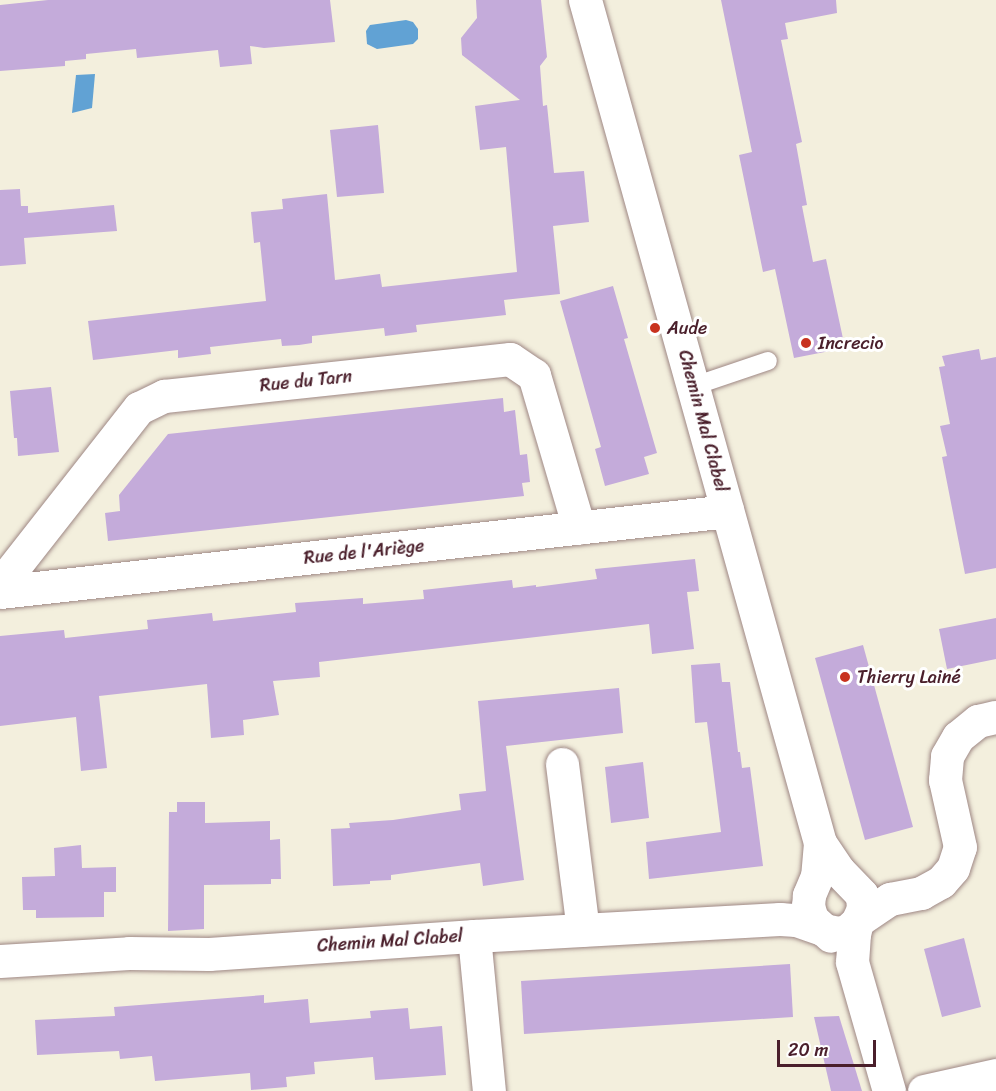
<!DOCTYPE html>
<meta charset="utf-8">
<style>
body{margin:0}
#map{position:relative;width:996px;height:1091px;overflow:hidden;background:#f3efdd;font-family:Sriracha,sans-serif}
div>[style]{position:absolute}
.water>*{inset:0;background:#61a2d4}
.building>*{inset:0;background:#c4abda}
.roads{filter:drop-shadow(0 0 2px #9e8784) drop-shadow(0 0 2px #9e8784)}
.service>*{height:18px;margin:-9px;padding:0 9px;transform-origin:9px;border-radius:9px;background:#fff}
.minor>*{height:33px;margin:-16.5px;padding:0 16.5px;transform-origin:16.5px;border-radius:16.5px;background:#fff}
.dots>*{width:16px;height:16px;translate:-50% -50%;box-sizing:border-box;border:3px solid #fff;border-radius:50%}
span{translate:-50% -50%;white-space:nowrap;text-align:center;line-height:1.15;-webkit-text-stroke:6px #fff;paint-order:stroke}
.poi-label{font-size:18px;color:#4a1f2b}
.left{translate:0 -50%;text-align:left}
.street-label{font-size:18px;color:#4a1f2b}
.scale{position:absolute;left:777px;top:1040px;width:99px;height:27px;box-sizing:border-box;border:3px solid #4a1f2b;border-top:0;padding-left:8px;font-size:18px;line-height:21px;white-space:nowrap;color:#4a1f2b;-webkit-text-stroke:4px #fff;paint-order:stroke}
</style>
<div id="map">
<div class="water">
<div style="clip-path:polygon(406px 20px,413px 22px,418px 29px,418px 39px,413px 44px,377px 49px,367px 44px,366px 31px,370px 25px)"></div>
<div style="clip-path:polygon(95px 74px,92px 108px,72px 113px,76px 75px)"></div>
</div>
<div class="building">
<div style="clip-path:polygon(48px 0,330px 0,335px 42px,264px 48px,250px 46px,252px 64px,220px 67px,218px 50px,137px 58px,136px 49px,86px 54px,86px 59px,65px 61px,65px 66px,0 71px,0 5px)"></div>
<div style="clip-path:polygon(476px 0,541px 0,547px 57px,540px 66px,543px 106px,547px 105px,554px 173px,584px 171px,589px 222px,553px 226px,560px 294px,504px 300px,506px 315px,416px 325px,417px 332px,385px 336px,384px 328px,312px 336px,312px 343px,299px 345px,282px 346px,281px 339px,210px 347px,211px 354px,178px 358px,178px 350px,93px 360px,88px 321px,266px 301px,260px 242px,254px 243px,251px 212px,283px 209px,282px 199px,327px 194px,335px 280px,380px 274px,382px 287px,517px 272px,506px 147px,480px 150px,475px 106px,520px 100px,462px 55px,461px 38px,477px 18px)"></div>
<div style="clip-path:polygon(721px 0,836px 0,837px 13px,785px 23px,788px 39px,781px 40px,802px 142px,796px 144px,807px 205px,802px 206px,813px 262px,826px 259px,845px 348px,794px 358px,775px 269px,763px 272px,739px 155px,752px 152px)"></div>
<div style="clip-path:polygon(378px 125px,384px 193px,337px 197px,330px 130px)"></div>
<div style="clip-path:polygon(20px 189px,21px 206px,28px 206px,28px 213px,114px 205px,117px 231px,24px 238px,26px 264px,0 266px,0 190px)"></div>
<div style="clip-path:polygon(613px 286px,628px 338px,624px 339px,657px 453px,644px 457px,649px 474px,605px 486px,595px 449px,601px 447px,560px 301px)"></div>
<div style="clip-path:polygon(979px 349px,981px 360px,996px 357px,996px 568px,965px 574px,942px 457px,947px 456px,940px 426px,950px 424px,939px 367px,945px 366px,942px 356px)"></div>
<div style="clip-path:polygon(51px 387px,59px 452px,18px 456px,17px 438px,14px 438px,10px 391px)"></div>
<div style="clip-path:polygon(503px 398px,504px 412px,515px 410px,520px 455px,527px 454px,530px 482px,522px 483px,524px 496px,108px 541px,105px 513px,120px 511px,119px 495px,168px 434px)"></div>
<div style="clip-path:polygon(695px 559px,699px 591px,687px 592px,694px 649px,652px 654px,649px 624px,319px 662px,320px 677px,273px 681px,279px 715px,243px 720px,244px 735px,211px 738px,207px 684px,99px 696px,107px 768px,81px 771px,76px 717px,0 726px,0 636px,64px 630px,65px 638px,148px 629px,147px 620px,212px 613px,213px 621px,296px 612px,295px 603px,363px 598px,363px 604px,424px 599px,423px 590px,512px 580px,513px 588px,536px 585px,536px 587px,597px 579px,595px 569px)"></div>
<div style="clip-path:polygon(996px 618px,996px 659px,947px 669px,939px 629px)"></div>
<div style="clip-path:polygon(863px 645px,913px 827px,865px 840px,815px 658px)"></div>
<div style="clip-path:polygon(720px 663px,722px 682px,730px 682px,738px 752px,740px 752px,742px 768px,750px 767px,763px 866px,649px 879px,646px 842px,721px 832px,707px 722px,695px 723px,691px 665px)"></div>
<div style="clip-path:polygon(619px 688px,623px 733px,506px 746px,524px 880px,483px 886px,480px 863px,391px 875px,391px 880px,370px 881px,370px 884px,333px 886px,331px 829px,350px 828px,349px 823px,393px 820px,461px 810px,459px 794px,486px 791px,478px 701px)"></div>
<div style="clip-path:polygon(643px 762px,649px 818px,611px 823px,605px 767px)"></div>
<div style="clip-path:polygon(177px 802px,205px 802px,205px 823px,270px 821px,270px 840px,280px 839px,281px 879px,271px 879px,271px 884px,204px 885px,204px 929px,168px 931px,169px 812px,177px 812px)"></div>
<div style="clip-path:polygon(81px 845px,82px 868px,116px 867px,116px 892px,104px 892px,104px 917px,36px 918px,36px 910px,23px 910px,22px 877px,55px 876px,54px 848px)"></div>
<div style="clip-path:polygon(964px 938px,981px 1007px,942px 1017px,924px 949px)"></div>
<div style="clip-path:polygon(790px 964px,793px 1017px,524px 1034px,521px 981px)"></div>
<div style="clip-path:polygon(264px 995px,264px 1003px,308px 999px,310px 1023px,371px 1018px,370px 1011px,408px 1008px,410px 1029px,442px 1026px,446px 1075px,375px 1080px,373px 1057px,314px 1062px,315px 1074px,286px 1077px,287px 1087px,251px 1090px,250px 1073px,155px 1081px,152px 1056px,120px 1059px,119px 1051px,37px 1055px,35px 1020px,115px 1016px,114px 1007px)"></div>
<div style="clip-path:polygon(839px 1016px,862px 1091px,831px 1091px,814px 1017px)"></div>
</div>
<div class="roads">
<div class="service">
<div style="left:694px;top:386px;width:78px;rotate:-18.7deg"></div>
</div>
<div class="minor">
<div style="left:585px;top:0;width:875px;rotate:74.42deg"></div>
<div style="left:820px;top:843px;width:34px;rotate:56deg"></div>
<div style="left:839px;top:871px;width:33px;rotate:46deg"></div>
<div style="left:862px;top:895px;width:14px;rotate:86deg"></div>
<div style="left:863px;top:909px;width:14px;rotate:115deg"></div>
<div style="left:857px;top:922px;width:13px;rotate:138deg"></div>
<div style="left:847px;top:931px;width:9px;rotate:167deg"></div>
<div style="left:838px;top:933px;width:14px;rotate:-168deg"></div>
<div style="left:0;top:585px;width:225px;rotate:-51.9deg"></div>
<div style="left:139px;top:408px;width:28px;rotate:-26deg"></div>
<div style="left:164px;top:396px;width:348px;rotate:-6.1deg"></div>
<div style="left:510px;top:359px;width:29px;rotate:34deg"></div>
<div style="left:534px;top:375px;width:159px;rotate:73.6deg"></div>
<div style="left:0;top:592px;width:732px;rotate:-6.35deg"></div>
<div style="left:562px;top:764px;width:167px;rotate:82.8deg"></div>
<div style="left:820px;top:843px;width:33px;rotate:95deg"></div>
<div style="left:817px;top:876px;width:21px;rotate:113deg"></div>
<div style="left:809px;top:895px;width:11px;rotate:95deg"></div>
<div style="left:808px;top:906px;width:14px;rotate:73deg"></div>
<div style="left:812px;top:919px;width:25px;rotate:42deg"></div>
<div style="left:860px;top:919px;width:36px;rotate:-34deg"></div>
<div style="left:890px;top:899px;width:32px;rotate:-11deg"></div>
<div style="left:921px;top:893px;width:23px;rotate:-29deg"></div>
<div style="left:941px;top:882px;width:18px;rotate:-49deg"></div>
<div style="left:953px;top:868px;width:22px;rotate:-72deg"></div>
<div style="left:960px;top:847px;width:69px;rotate:-102.6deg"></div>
<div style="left:945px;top:780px;width:24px;rotate:-85deg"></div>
<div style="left:947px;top:756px;width:22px;rotate:-60deg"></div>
<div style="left:958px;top:737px;width:26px;rotate:-39deg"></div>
<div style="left:978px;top:721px;width:18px;rotate:-13deg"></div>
<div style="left:857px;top:922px;width:12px;rotate:104deg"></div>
<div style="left:854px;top:934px;width:28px;rotate:94deg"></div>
<div style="left:852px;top:962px;width:134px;rotate:74deg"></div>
<div style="left:474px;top:936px;width:156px;rotate:84.5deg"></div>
<div style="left:0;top:961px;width:129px;rotate:-3.5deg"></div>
<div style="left:129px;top:953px;width:80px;rotate:0.7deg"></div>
<div style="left:209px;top:954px;width:266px;rotate:-3.9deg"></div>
<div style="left:474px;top:936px;width:306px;rotate:-3.2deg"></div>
<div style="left:780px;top:919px;width:16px;rotate:4deg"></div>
<div style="left:796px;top:920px;width:28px;rotate:19deg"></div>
<div style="left:924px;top:1091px;width:74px;rotate:-12.5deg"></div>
</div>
</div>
<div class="dots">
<div style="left:655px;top:328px;background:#c8321e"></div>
<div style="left:806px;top:343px;background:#c8321e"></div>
<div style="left:845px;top:677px;background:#c8321e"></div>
</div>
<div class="poi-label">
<span class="left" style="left:667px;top:328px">Aude</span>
<span class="left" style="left:818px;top:343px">Increcio</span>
<span class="left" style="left:857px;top:677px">Thierry Lainé</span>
</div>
<div class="street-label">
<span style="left:306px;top:381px;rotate:-6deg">Rue du Tarn</span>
<span style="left:703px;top:421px;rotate:75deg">Chemin Mal Clabel</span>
<span style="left:364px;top:552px;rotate:-6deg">Rue de l'Ariège</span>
<span style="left:390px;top:941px;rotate:-4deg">Chemin Mal Clabel</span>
</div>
<div class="scale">20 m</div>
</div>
